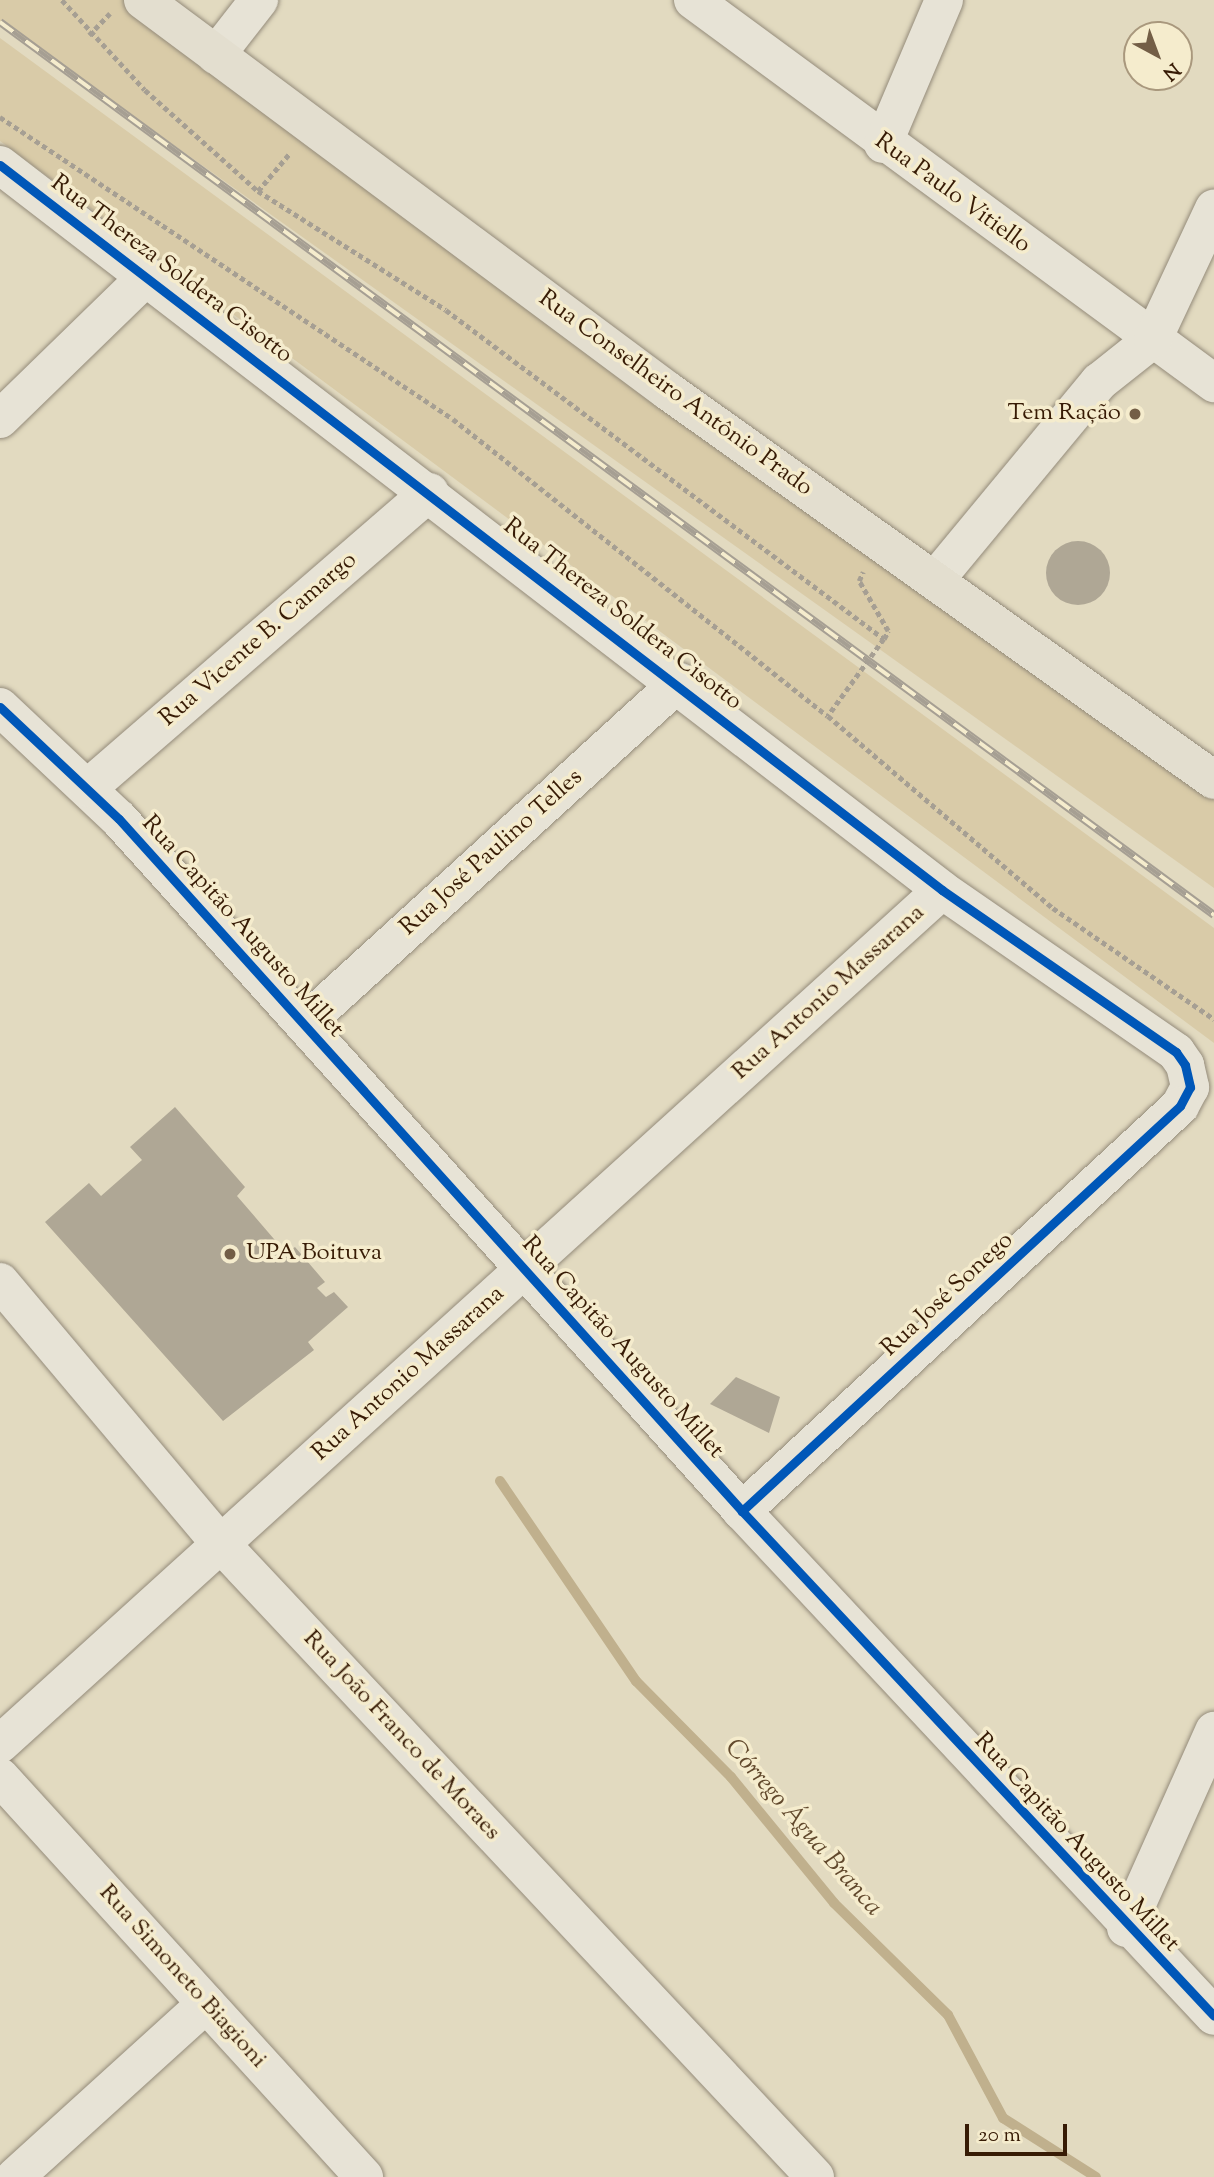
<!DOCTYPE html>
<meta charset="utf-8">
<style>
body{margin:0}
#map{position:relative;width:1214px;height:2177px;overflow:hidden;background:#e2dac0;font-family:"Sorts Mill Goudy",serif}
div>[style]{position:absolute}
.green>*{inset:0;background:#d9cba8}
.stream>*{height:10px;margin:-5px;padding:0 5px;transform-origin:5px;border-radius:5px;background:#c0b08d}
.building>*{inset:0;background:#afa795}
.round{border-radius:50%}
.path>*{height:4.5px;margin-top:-2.25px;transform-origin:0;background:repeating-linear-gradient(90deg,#a69f93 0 5px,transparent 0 8.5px)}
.roads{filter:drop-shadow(0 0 2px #948b7a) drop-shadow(0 0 2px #948b7a)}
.minor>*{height:38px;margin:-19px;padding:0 19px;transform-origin:19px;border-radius:19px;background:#e7e3d6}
.major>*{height:38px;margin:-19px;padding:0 19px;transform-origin:19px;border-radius:19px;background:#e3decf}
.rail>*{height:8px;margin-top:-4px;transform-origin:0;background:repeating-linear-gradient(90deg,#f5eccd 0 16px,#a69f93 0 32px);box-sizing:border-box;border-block:2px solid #a69f93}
.cycleway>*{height:9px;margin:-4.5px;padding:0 4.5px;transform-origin:4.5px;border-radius:4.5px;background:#0057b8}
.dots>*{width:19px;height:19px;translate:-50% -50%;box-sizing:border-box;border:4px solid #f5eccd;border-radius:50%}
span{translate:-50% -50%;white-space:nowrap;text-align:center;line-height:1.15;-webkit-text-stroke:7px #f5eccd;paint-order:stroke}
.street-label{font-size:24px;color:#371b05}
.poi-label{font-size:24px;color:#371b05}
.right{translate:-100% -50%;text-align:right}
.left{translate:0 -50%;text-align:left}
.water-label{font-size:26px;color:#62492d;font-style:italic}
.north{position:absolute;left:1123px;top:21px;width:70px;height:70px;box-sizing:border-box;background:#f5eccd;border:2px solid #a9987d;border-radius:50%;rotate:139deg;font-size:19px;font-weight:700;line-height:28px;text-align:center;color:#371b05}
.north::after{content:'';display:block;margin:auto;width:24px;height:32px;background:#735e46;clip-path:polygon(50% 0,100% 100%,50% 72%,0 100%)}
.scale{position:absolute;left:965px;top:2124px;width:102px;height:32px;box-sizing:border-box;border:4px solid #371b05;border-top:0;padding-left:9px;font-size:21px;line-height:24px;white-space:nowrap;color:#371b05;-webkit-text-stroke:5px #f5eccd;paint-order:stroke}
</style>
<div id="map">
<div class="green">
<div style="clip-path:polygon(0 0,124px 0,1214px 797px,1214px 888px,0 21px)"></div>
<div style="clip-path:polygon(0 38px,1214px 928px,1214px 1043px,0 141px)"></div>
</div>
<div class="stream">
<div style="left:500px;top:1481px;width:242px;rotate:55.8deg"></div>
<div style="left:636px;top:1681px;width:135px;rotate:45.3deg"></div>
<div style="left:731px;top:1777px;width:163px;rotate:50.7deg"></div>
<div style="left:834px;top:1903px;width:160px;rotate:44.5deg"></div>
<div style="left:948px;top:2015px;width:117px;rotate:61.9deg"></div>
<div style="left:1003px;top:2118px;width:110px;rotate:32.4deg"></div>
</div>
<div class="building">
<div class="round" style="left:1046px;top:541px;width:64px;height:64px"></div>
<div style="clip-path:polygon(175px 1107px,245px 1187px,237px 1196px,286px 1253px,295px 1247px,325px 1282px,317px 1288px,326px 1297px,334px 1292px,348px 1307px,308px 1342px,314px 1350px,223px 1421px,45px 1222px,89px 1183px,101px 1196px,142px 1160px,130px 1147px)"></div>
<div style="clip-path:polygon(736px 1377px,780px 1397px,769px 1433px,710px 1404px)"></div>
</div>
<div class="path">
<div style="left:62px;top:0;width:122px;rotate:47.3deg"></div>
<div style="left:145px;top:90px;width:152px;rotate:41.8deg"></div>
<div style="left:258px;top:191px;width:222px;rotate:32.3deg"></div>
<div style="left:446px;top:310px;width:548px;rotate:36.91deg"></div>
<div style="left:884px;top:639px;width:9px;rotate:-63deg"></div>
<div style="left:888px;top:631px;width:58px;rotate:-120.1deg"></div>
<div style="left:859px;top:581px;width:10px;rotate:-66deg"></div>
<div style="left:89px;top:35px;width:30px;rotate:-46deg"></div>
<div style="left:0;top:117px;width:544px;rotate:33.69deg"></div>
<div style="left:453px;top:419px;width:478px;rotate:38.4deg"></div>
<div style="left:258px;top:191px;width:48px;rotate:-50deg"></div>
<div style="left:884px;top:639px;width:95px;rotate:126deg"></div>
<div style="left:828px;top:716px;width:296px;rotate:40.5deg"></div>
<div style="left:1053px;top:908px;width:196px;rotate:34.6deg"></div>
</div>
<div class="roads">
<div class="minor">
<div style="left:693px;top:0;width:647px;rotate:36.32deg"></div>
<div style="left:216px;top:55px;width:70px;rotate:-52deg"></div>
<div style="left:883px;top:144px;width:156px;rotate:-67deg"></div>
<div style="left:0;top:165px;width:1189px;rotate:37.58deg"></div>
<div style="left:942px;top:890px;width:285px;rotate:34.7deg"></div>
<div style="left:1176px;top:1052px;width:16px;rotate:55deg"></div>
<div style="left:1185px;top:1065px;width:23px;rotate:77deg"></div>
<div style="left:1190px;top:1087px;width:21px;rotate:118deg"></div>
<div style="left:1180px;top:1106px;width:597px;rotate:137.24deg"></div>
<div style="left:0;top:419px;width:205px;rotate:-44.2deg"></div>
<div style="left:936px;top:579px;width:256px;rotate:-50.4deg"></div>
<div style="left:1099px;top:382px;width:69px;rotate:-38.5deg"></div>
<div style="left:1153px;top:339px;width:144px;rotate:-64.9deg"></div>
<div style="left:0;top:707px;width:163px;rotate:43.3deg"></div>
<div style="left:119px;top:819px;width:931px;rotate:48deg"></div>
<div style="left:742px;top:1511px;width:691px;rotate:46.93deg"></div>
<div style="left:88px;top:788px;width:452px;rotate:-40.9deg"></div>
<div style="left:304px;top:1024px;width:508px;rotate:-42.36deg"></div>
<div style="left:0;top:1282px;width:343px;rotate:49.9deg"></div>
<div style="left:221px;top:1544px;width:868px;rotate:46.82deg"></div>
<div style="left:0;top:1744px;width:1271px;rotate:-42.19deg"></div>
<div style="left:0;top:1777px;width:541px;rotate:47.7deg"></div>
<div style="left:1126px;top:1928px;width:216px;rotate:-65.9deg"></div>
<div style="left:15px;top:2177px;width:258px;rotate:-42.2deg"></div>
</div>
<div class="major">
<div style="left:143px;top:0;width:655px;rotate:36.68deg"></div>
<div style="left:668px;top:391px;width:670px;rotate:35.47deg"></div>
</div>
</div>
<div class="rail">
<div style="left:0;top:22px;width:1507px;rotate:36.34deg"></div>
</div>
<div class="cycleway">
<div style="left:0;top:165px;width:1189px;rotate:37.58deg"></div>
<div style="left:942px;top:890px;width:285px;rotate:34.7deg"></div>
<div style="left:1176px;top:1052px;width:16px;rotate:55deg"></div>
<div style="left:1185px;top:1065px;width:23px;rotate:77deg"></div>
<div style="left:1190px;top:1087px;width:21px;rotate:118deg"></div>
<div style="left:1180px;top:1106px;width:597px;rotate:137.24deg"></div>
<div style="left:0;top:707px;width:163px;rotate:43.3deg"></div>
<div style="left:119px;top:819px;width:931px;rotate:48deg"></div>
<div style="left:742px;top:1511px;width:691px;rotate:46.93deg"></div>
</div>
<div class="dots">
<div style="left:1135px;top:414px;background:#735e46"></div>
<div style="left:230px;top:1254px;background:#735e46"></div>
</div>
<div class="street-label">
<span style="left:952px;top:194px;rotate:36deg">Rua Paulo Vitiello</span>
<span style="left:171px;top:270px;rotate:37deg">Rua Thereza Soldera Cisotto</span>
<span style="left:675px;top:394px;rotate:36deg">Rua Conselheiro Antônio Prado</span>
<span style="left:622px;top:615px;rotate:38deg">Rua Thereza Soldera Cisotto</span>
<span style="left:259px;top:640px;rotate:-41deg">Rua Vicente B. Camargo</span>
<span style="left:492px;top:853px;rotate:-42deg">Rua José Paulino Telles</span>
<span style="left:242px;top:927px;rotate:48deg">Rua Capitão Augusto Millet</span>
<span style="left:829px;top:993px;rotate:-42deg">Rua Antonio Massarana</span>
<span style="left:948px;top:1295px;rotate:-43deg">Rua José Sonego</span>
<span style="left:622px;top:1348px;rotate:48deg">Rua Capitão Augusto Millet</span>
<span style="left:409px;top:1374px;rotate:-42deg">Rua Antonio Massarana</span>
<span style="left:401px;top:1736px;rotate:47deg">Rua João Franco de Moraes</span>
<span style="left:1076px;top:1843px;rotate:47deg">Rua Capitão Augusto Millet</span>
<span style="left:182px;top:1977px;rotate:48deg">Rua Simoneto Biagioni</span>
</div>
<div class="poi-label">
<span class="right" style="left:1121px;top:414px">Tem Ração</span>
<span class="left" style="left:246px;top:1254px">UPA Boituva</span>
</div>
<div class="water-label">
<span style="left:803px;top:1828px;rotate:49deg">Córrego Água Branca</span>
</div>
<div class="north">N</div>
<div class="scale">20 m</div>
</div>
